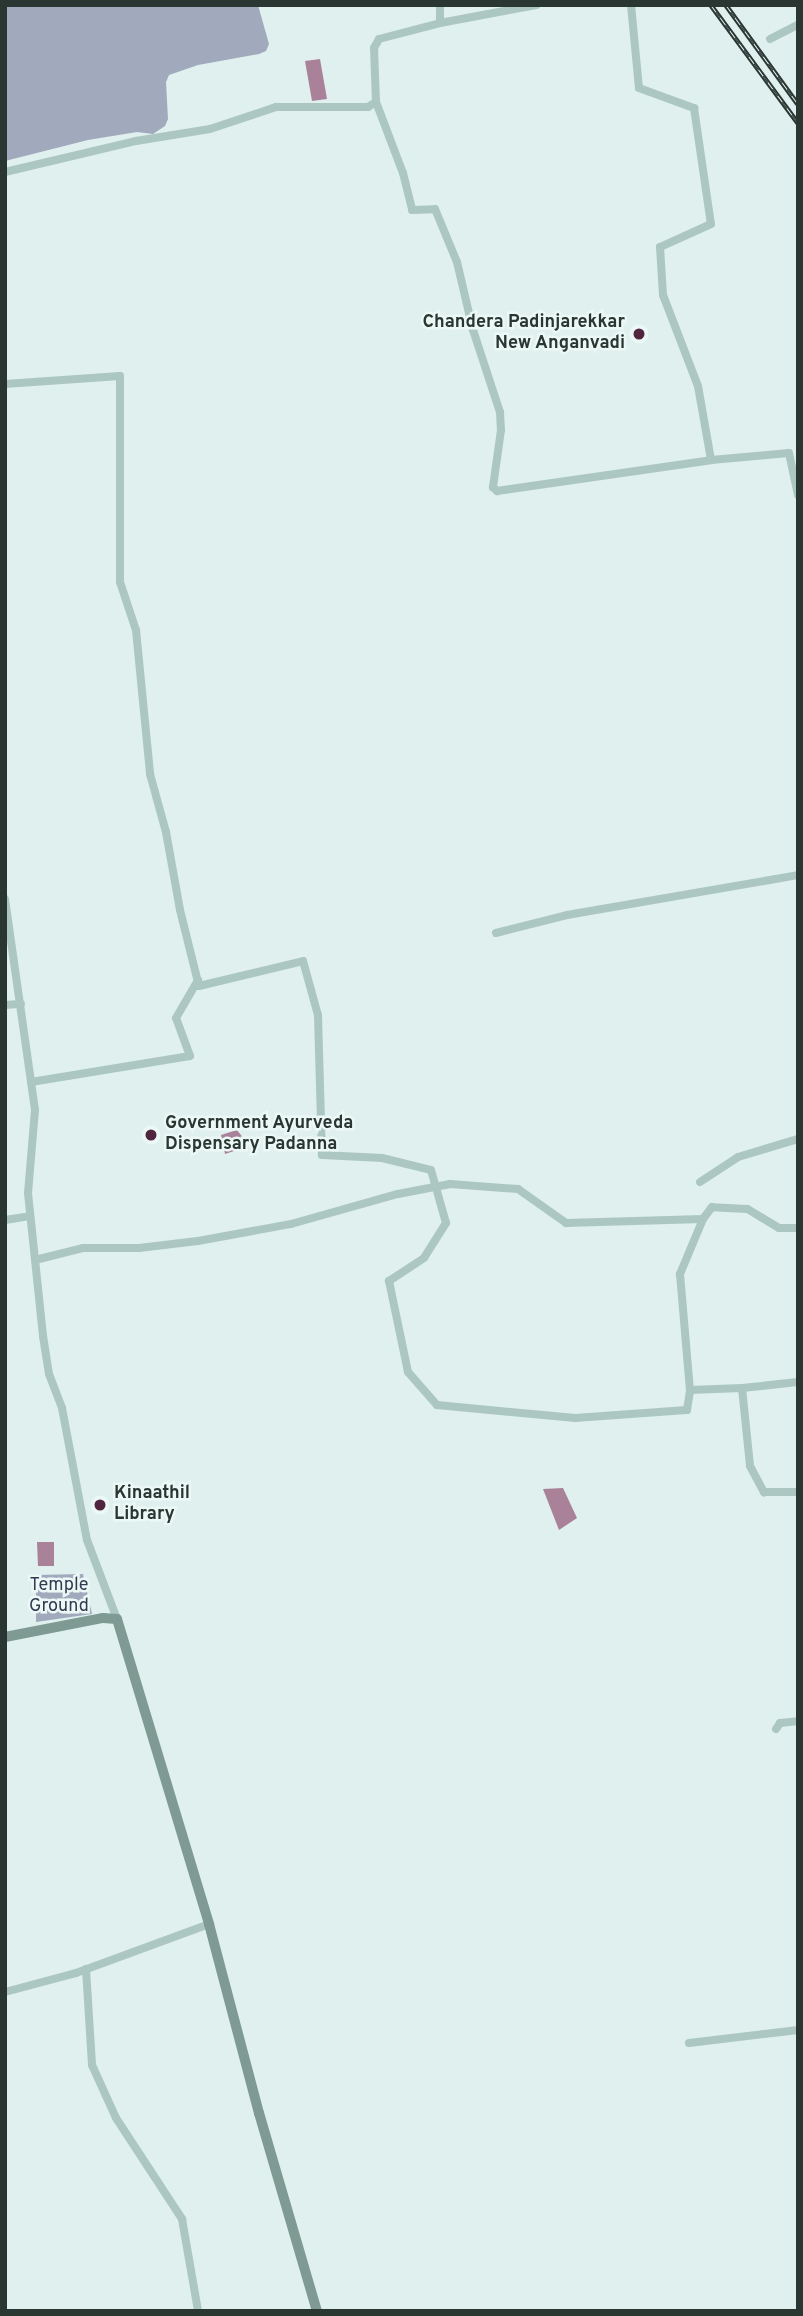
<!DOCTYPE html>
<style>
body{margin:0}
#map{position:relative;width:803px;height:2316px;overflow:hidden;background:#dff0ee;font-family:Overpass,sans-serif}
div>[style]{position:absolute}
.green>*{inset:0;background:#a1aabd}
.water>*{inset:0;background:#a9829a}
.street>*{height:8px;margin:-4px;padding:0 4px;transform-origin:4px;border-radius:4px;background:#acc7c2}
.secondary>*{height:10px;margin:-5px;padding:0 5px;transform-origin:5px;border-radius:5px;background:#7e9a92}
.rail>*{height:5px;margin-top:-2.5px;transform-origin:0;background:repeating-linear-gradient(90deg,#ebf8f6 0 8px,#2a3632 0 16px);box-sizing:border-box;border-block:2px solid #2a3632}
.dots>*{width:19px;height:19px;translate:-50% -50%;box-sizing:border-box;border:4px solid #ebf8f6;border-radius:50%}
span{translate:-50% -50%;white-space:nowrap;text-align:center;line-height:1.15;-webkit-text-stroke:5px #ebf8f6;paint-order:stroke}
.poi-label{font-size:18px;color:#2a3632;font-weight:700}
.right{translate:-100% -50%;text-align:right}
.left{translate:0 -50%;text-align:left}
.park-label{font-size:18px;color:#313a51}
.frame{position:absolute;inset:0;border:7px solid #2a3632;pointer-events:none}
</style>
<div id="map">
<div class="green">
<div style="clip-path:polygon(5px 5px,258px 5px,269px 44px,266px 51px,259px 54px,198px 65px,169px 75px,166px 82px,168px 119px,165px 126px,153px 134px,137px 132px,88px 140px,5px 161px)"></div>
<div style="clip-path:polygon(83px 1574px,92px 1614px,36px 1622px,36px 1575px)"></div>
</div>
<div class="water">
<div style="clip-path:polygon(320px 59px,327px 99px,312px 101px,305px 61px)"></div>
<div style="clip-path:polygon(237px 1130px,244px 1139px,243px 1148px,225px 1154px,221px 1135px)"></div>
<div style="clip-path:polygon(563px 1488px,577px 1518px,559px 1530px,543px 1489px)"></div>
<div style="clip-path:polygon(37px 1542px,54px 1542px,54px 1566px,38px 1566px)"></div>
</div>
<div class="street">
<div style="left:440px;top:5px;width:18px;rotate:90deg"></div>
<div style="left:631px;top:5px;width:83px;rotate:84.5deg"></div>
<div style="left:639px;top:88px;width:59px;rotate:20deg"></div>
<div style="left:694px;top:108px;width:117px;rotate:81.7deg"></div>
<div style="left:711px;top:224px;width:56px;rotate:155.7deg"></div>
<div style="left:660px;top:247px;width:48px;rotate:86.4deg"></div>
<div style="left:663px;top:295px;width:97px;rotate:69deg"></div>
<div style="left:698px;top:386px;width:75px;rotate:80deg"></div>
<div style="left:711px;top:460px;width:78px;rotate:-5.1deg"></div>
<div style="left:789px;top:453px;width:43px;rotate:77.9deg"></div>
<div style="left:770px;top:39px;width:31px;rotate:-27deg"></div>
<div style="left:376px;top:102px;width:76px;rotate:69.2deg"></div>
<div style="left:403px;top:173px;width:38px;rotate:76deg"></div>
<div style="left:412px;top:210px;width:23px;rotate:-2deg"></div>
<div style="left:435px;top:209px;width:57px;rotate:67.5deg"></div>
<div style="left:457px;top:262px;width:70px;rotate:76.8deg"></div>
<div style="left:473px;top:330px;width:86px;rotate:71.8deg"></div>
<div style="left:500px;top:412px;width:18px;rotate:87deg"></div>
<div style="left:501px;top:430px;width:58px;rotate:98deg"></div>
<div style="left:493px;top:487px;width:6px;rotate:45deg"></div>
<div style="left:497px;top:491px;width:216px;rotate:-8.2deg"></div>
<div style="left:5px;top:172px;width:135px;rotate:-13.3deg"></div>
<div style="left:136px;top:141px;width:75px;rotate:-9.2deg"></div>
<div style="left:210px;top:129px;width:70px;rotate:-18.4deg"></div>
<div style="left:276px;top:107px;width:92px"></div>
<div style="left:368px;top:107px;width:9px;rotate:-32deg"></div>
<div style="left:376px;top:102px;width:54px;rotate:-92.1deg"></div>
<div style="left:374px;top:48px;width:10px;rotate:-61deg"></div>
<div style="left:379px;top:39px;width:63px;rotate:-14.7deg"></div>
<div style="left:440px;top:23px;width:98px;rotate:-10.6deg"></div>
<div style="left:5px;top:384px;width:115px;rotate:-4deg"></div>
<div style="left:120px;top:376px;width:206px;rotate:90deg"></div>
<div style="left:120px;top:582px;width:51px;rotate:71.6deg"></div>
<div style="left:136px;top:630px;width:145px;rotate:84.4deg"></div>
<div style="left:150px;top:774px;width:60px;rotate:74.6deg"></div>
<div style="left:166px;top:832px;width:79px;rotate:79.8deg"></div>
<div style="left:180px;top:910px;width:78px;rotate:76deg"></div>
<div style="left:199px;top:986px;width:107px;rotate:-13.5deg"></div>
<div style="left:303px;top:961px;width:56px;rotate:74.5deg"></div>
<div style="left:318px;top:1015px;width:140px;rotate:88.4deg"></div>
<div style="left:322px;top:1155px;width:60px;rotate:2.9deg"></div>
<div style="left:382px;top:1158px;width:50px;rotate:13.8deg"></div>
<div style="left:431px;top:1170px;width:55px;rotate:74.2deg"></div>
<div style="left:446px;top:1223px;width:41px;rotate:122.2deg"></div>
<div style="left:424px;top:1258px;width:42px;rotate:146.7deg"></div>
<div style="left:389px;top:1281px;width:93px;rotate:78.2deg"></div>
<div style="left:408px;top:1372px;width:44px;rotate:48.7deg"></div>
<div style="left:437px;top:1405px;width:139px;rotate:5.4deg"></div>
<div style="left:575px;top:1418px;width:112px;rotate:-4.1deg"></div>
<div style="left:687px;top:1410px;width:20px;rotate:-81deg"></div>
<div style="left:5px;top:899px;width:213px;rotate:81.9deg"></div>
<div style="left:35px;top:1110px;width:83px;rotate:94.8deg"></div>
<div style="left:28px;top:1193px;width:144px;rotate:84deg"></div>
<div style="left:43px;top:1336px;width:38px;rotate:81deg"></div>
<div style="left:49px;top:1374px;width:36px;rotate:69deg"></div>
<div style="left:62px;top:1408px;width:134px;rotate:79.3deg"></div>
<div style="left:87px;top:1540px;width:85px;rotate:69.2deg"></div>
<div style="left:496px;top:933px;width:73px;rotate:-14.2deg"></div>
<div style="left:567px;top:915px;width:234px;rotate:-9.8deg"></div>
<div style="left:5px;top:1005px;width:16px;rotate:-4deg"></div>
<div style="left:31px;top:1082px;width:161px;rotate:-9.3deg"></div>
<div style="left:190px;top:1056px;width:40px;rotate:-110.2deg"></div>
<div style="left:176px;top:1018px;width:44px;rotate:-59.9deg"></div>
<div style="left:700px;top:1182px;width:45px;rotate:-33.3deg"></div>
<div style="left:738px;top:1157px;width:63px;rotate:-16.7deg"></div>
<div style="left:5px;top:1220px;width:25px;rotate:-9deg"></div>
<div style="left:798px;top:1228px;width:19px;rotate:180deg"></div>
<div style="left:779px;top:1228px;width:37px;rotate:-149deg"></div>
<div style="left:747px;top:1209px;width:35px;rotate:-177deg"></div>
<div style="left:712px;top:1207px;width:15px;rotate:127deg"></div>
<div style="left:703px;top:1219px;width:60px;rotate:112.7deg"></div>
<div style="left:680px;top:1274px;width:116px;rotate:85.1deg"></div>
<div style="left:690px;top:1390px;width:52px;rotate:-2.2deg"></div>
<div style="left:742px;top:1388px;width:78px;rotate:84.1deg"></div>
<div style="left:750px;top:1466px;width:30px;rotate:62deg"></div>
<div style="left:764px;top:1492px;width:34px"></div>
<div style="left:35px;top:1260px;width:49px;rotate:-14deg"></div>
<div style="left:83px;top:1248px;width:56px"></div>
<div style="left:139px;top:1248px;width:59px;rotate:-6.8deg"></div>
<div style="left:198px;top:1241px;width:95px;rotate:-10.4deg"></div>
<div style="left:291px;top:1224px;width:111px;rotate:-15.7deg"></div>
<div style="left:398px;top:1194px;width:53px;rotate:-10.9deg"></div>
<div style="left:450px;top:1184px;width:68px;rotate:4.2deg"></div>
<div style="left:518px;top:1189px;width:59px;rotate:35.3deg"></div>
<div style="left:566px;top:1223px;width:137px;rotate:-1.7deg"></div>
<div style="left:742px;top:1388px;width:56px;rotate:-6.1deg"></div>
<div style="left:776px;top:1729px;width:7px;rotate:-56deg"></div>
<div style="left:780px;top:1723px;width:18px;rotate:-6deg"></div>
<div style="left:86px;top:1969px;width:96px;rotate:86.4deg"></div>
<div style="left:92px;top:2065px;width:58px;rotate:65.6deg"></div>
<div style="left:116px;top:2118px;width:121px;rotate:56.8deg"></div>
<div style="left:182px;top:2219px;width:93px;rotate:80.1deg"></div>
<div style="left:5px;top:1992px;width:73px;rotate:-15deg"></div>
<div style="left:76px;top:1973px;width:142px;rotate:-20.2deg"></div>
<div style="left:689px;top:2043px;width:110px;rotate:-6.8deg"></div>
</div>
<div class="secondary">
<div style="left:5px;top:1637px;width:100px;rotate:-11deg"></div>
<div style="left:103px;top:1618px;width:14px;rotate:4deg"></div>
<div style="left:117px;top:1619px;width:319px;rotate:73.2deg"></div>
<div style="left:209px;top:1924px;width:196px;rotate:75.2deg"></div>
<div style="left:259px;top:2113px;width:206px;rotate:73.7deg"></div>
</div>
<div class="rail">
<div style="left:711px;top:5px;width:147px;rotate:53.6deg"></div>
<div style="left:726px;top:5px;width:122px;rotate:54deg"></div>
</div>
<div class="dots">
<div style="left:639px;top:334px;background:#52253f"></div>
<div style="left:151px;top:1135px;background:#52253f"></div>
<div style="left:100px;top:1505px;background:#52253f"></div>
</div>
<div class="poi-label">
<span class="right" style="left:625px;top:334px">Chandera Padinjarekkar<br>New Anganvadi</span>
<span class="left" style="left:165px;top:1135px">Government Ayurveda<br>Dispensary Padanna</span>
<span class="left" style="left:114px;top:1505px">Kinaathil<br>Library</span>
</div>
<div class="park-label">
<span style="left:59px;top:1597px">Temple<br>Ground</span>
</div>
<div class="frame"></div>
</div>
